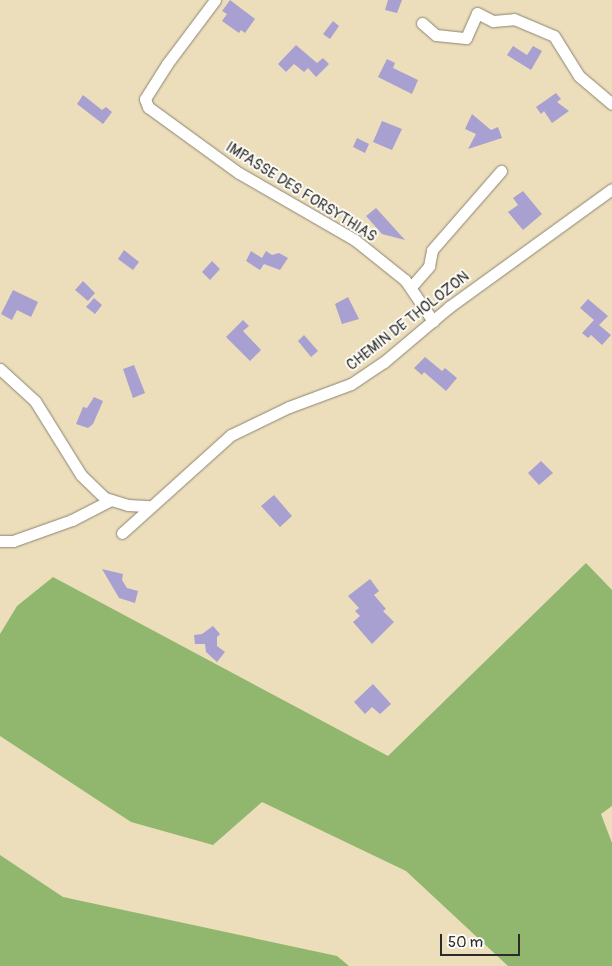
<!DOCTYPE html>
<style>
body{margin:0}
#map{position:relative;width:612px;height:966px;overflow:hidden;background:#ecdebb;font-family:Pangolin,sans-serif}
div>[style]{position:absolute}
.forest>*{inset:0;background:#90b76d}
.building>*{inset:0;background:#a7a0d0}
.roads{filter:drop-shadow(0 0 1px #8c8473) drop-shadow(0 0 1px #8c8473)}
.minor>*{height:11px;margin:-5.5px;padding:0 5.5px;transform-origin:5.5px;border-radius:5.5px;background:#fff}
span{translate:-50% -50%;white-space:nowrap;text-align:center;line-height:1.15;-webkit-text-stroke:4px #fdfcf7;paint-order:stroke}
.street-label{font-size:15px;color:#2b2b2b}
.scale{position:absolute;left:440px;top:934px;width:80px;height:22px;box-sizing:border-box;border:2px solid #2b2b2b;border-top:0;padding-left:6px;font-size:15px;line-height:18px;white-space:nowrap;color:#2b2b2b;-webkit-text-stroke:4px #fdfcf7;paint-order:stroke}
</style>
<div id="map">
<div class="forest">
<div style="clip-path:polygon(586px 563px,612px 590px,612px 806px,601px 814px,612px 843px,612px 966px,508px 966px,406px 871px,262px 802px,213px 845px,131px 822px,0 736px,0 634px,17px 606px,53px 577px,388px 756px)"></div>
<div style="clip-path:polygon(0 855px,63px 897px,337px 956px,349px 966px,0 966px)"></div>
</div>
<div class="building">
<div style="clip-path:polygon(230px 0,255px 19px,245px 33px,241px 30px,239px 33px,222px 21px,227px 14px,222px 11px)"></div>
<div style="clip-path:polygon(388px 0,402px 0,397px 13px,385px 10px)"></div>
<div style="clip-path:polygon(333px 21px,339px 26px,330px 39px,323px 34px)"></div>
<div style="clip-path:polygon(296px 45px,317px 63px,323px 58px,329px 64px,316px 77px,308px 68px,304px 72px,294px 64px,286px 72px,278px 64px)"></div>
<div style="clip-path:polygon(513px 46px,527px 55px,533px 46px,542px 51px,531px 70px,507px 55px)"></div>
<div style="clip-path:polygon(387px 59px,395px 63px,393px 68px,418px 80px,412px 94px,378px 77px)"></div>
<div style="clip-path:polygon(556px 93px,561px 99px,557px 102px,569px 111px,552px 123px,544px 111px,541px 114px,536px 107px)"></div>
<div style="clip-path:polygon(83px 95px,102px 110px,106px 107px,112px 112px,103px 124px,77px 104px)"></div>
<div style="clip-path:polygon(472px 114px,491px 130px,498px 127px,502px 138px,468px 149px,476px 134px,465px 129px)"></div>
<div style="clip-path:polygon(382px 121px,402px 129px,392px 150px,373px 142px)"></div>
<div style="clip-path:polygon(357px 138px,369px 144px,365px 153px,353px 147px)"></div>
<div style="clip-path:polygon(523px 191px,542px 214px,523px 230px,508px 212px,518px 205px,513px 198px)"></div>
<div style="clip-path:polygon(376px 208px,405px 240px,382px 234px,366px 216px)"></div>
<div style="clip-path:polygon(124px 250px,139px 262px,133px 270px,118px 259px)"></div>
<div style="clip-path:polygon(251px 251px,262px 258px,266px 251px,272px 255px,279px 253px,288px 258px,280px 270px,264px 264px,260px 270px,246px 261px)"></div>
<div style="clip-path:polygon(212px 261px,220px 269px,210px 280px,202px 272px)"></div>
<div style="clip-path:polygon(83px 281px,95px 293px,88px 301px,75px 290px)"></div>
<div style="clip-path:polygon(13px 290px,38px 302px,31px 317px,17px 310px,12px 320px,1px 314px)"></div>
<div style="clip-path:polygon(348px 297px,359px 319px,342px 324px,335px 304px)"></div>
<div style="clip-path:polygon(94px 298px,102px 305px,95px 314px,86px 307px)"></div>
<div style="clip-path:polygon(588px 299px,608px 316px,599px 325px,611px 335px,602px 345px,591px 335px,588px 338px,582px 333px,594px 320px,580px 308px)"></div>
<div style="clip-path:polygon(243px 320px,249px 326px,243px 331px,261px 350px,250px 361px,226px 337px)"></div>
<div style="clip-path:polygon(304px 335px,318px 351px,311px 357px,298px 341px)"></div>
<div style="clip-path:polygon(425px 357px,442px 371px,445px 368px,457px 378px,446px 391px,424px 372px,422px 375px,414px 368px)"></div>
<div style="clip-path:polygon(134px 365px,145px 393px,133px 398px,123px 369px)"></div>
<div style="clip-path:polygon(94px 397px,103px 401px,93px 424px,88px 428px,76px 424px,83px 407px,87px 408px)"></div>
<div style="clip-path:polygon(541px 461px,553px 473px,539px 485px,528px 473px)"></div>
<div style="clip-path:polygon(274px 495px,292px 516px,280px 527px,261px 506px)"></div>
<div style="clip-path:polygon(102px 569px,123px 574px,122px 580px,127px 588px,138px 591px,135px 603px,119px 598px)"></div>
<div style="clip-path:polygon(370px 579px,379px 591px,374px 595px,386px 609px,383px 611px,394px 622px,372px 644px,353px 622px,360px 616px,355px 611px,359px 608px,348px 596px)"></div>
<div style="clip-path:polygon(213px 626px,220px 634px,217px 637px,217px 646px,225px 652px,217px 662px,206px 652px,205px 644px,195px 644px,194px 635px,202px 634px)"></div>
<div style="clip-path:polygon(373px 684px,391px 704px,380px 714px,372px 707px,365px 714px,354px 702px)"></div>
</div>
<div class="roads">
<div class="minor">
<div style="left:215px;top:0;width:80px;rotate:126.9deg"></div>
<div style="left:167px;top:64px;width:41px;rotate:122.2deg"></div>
<div style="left:145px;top:99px;width:9px;rotate:69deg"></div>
<div style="left:148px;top:107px;width:112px;rotate:36deg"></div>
<div style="left:239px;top:173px;width:134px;rotate:30deg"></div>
<div style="left:355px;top:240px;width:64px;rotate:38.7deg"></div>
<div style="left:405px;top:280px;width:50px;rotate:55.7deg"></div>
<div style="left:422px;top:23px;width:18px;rotate:41deg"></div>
<div style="left:436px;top:35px;width:30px;rotate:6deg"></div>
<div style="left:466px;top:38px;width:27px;rotate:-66deg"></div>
<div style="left:477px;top:13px;width:18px;rotate:27deg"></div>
<div style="left:493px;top:21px;width:21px;rotate:-5deg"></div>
<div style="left:514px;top:19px;width:43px;rotate:23deg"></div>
<div style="left:554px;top:36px;width:47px;rotate:58deg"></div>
<div style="left:579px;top:76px;width:43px;rotate:40.3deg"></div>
<div style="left:411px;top:287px;width:28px;rotate:-49deg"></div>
<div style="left:429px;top:266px;width:16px;rotate:-79deg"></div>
<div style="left:432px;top:250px;width:105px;rotate:-48.9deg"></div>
<div style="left:0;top:369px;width:47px;rotate:42.4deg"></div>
<div style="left:35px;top:401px;width:87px;rotate:58.1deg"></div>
<div style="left:81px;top:475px;width:33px;rotate:44deg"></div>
<div style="left:105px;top:498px;width:24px;rotate:17deg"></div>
<div style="left:128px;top:505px;width:22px;rotate:3deg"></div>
<div style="left:122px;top:533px;width:147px;rotate:-42deg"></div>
<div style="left:231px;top:435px;width:64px;rotate:-25.8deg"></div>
<div style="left:289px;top:407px;width:66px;rotate:-20.4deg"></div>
<div style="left:351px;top:384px;width:40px;rotate:-34deg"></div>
<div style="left:384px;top:362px;width:85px;rotate:-40.2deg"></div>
<div style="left:449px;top:307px;width:201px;rotate:-35.9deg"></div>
<div style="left:0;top:541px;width:13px"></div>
<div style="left:13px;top:541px;width:63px;rotate:-19.6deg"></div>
<div style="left:72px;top:520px;width:44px;rotate:-27.1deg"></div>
</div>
</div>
<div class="street-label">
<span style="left:301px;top:192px;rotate:32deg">IMPASSE DES FORSYTHIAS</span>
<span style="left:408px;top:321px;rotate:-38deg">CHEMIN DE THOLOZON</span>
</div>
<div class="scale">50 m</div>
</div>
